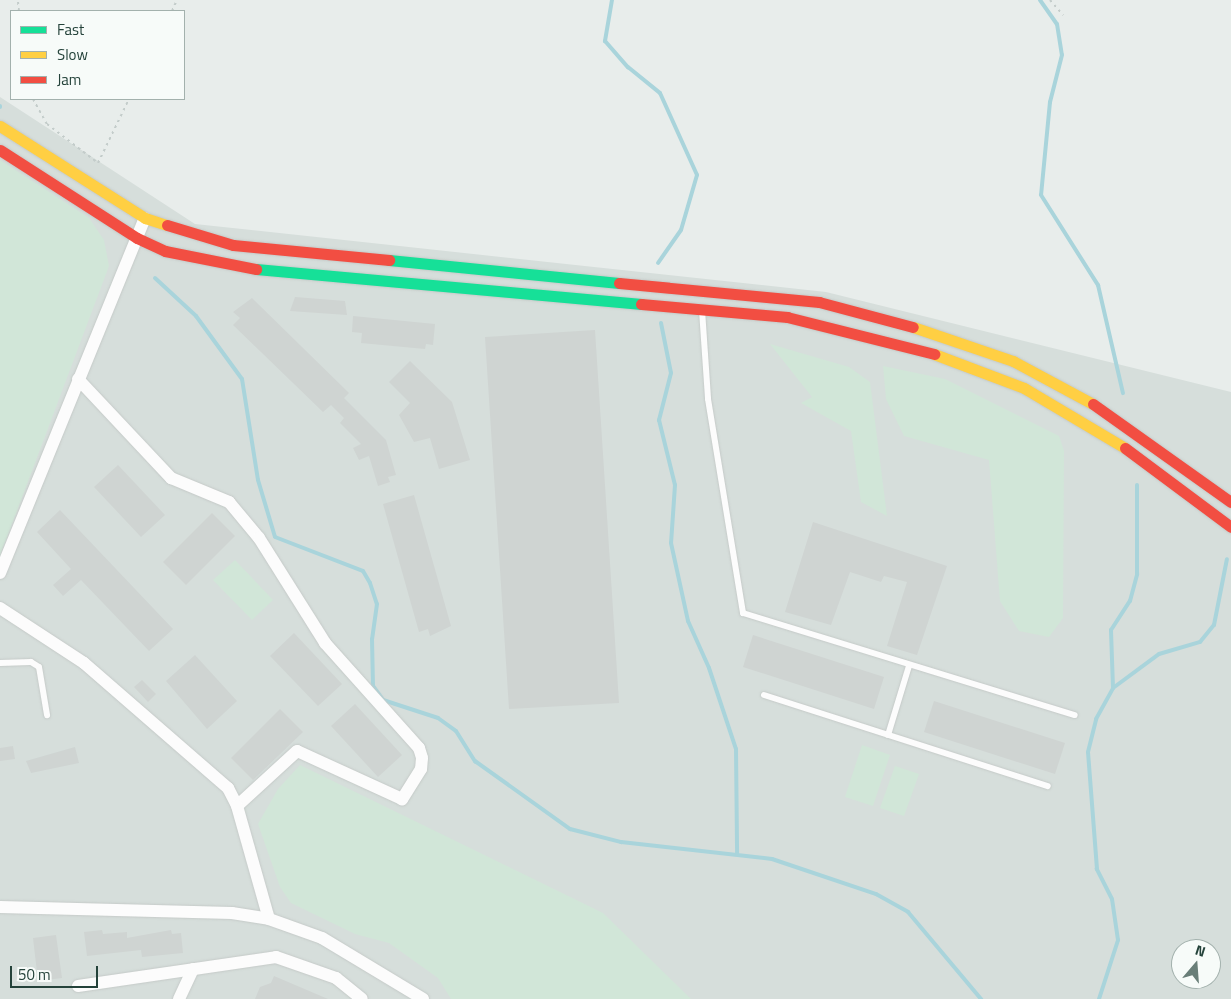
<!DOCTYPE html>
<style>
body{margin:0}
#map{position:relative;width:1231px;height:999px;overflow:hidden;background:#e8edeb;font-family:"Titillium Web",sans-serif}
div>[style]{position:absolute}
.built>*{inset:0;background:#d6dedb}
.green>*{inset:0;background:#d1e6d8}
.stream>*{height:4px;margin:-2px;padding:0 2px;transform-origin:2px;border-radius:2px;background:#a9d4db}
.building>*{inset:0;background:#cfd4d2}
.path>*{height:2px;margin-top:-1px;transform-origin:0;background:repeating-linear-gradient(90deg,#c3ccca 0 2.5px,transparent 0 6.5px)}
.roads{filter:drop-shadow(0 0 1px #c5cac8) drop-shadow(0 0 1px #c5cac8)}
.lane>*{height:6px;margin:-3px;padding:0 3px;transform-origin:3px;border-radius:3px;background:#fcfcfc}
.street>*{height:12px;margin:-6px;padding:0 6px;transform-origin:6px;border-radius:6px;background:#fcfcfc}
.fast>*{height:11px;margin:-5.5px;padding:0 5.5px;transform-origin:5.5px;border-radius:5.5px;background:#16e098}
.slow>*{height:11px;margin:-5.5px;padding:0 5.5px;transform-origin:5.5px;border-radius:5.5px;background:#ffcf43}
.jam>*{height:11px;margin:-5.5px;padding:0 5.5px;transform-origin:5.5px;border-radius:5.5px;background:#f24e42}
span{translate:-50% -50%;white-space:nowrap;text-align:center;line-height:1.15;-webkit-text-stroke:4px #f7fbf9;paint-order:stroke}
.legend{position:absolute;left:10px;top:10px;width:175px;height:90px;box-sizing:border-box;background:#f7fbf9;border:1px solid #a3b1ad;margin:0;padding:6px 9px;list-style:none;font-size:15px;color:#24423a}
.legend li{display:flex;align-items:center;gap:10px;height:25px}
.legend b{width:25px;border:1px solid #a3b1ad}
.north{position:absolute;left:1171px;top:939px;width:50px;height:50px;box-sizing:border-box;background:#f7fbf9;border:1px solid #a3b1ad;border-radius:50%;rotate:18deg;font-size:14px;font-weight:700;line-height:20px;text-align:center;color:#24423a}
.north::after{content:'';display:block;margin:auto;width:18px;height:22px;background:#697e78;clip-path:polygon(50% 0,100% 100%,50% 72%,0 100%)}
.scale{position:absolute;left:10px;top:966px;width:88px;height:22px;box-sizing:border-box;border:2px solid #24423a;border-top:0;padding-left:6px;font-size:15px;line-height:18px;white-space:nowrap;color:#24423a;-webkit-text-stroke:4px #f7fbf9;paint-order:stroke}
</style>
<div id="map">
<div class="built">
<div style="clip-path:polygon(evenodd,0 97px,195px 224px,826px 292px,1231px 392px,1231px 999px,0 999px,0 97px,1181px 949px,1211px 949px,1211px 979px,1181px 979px,1181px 949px)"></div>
</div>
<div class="green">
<div style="clip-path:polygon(0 160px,89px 218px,104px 240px,109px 266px,0 556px)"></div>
<div style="clip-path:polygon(770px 344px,849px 367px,870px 382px,887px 516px,861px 502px,851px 431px,801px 403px,812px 397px)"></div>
<div style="clip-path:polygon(883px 366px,945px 379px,1059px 436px,1064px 451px,1063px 618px,1049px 637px,1019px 631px,1000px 601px,989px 460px,904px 436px,886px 399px)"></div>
<div style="clip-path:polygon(235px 560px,273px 600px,252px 620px,213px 580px)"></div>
<div style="clip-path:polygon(862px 745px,890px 755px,873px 806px,845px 797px)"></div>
<div style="clip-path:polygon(300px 765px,603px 913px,691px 999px,451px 999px,438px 978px,389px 943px,355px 934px,291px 903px,280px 887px,258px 824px,278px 789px)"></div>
<div style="clip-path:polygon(895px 766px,919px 774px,904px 816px,880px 808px)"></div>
</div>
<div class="stream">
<div style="left:612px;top:0;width:42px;rotate:99.7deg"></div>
<div style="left:605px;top:41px;width:35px;rotate:49deg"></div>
<div style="left:628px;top:67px;width:41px;rotate:39.1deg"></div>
<div style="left:660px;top:93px;width:90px;rotate:65.7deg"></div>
<div style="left:697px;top:175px;width:57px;rotate:106.2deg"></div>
<div style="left:681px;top:230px;width:40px;rotate:124.9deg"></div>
<div style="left:1040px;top:0;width:29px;rotate:55deg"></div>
<div style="left:1057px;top:24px;width:31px;rotate:81deg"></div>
<div style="left:1062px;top:55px;width:49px;rotate:104.3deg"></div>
<div style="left:1050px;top:102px;width:93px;rotate:95.5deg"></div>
<div style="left:1041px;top:195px;width:107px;rotate:57.7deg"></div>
<div style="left:1098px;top:285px;width:111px;rotate:77deg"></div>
<div style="left:0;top:106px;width:1px;rotate:90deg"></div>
<div style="left:155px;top:278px;width:56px;rotate:42.8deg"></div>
<div style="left:196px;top:316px;width:78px;rotate:53.9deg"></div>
<div style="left:242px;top:379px;width:102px;rotate:81deg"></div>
<div style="left:258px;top:480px;width:59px;rotate:73.4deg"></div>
<div style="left:275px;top:537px;width:94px;rotate:21.1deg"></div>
<div style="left:363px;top:571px;width:14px;rotate:60deg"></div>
<div style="left:370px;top:583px;width:22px;rotate:72deg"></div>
<div style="left:377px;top:604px;width:35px;rotate:98deg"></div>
<div style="left:372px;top:639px;width:47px;rotate:88.8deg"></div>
<div style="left:373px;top:686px;width:17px;rotate:54deg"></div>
<div style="left:383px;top:700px;width:58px;rotate:18.1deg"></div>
<div style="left:438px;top:718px;width:22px;rotate:36deg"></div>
<div style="left:456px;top:731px;width:36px;rotate:58deg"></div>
<div style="left:475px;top:761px;width:117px;rotate:35.6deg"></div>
<div style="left:570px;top:829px;width:53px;rotate:14.3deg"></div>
<div style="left:621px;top:842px;width:152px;rotate:6.4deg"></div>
<div style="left:772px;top:859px;width:110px;rotate:18.6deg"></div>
<div style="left:876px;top:894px;width:37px;rotate:29deg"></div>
<div style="left:908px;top:912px;width:114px;rotate:50deg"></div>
<div style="left:661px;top:323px;width:51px;rotate:78.7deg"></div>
<div style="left:671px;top:373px;width:49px;rotate:104.3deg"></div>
<div style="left:659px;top:420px;width:67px;rotate:76.2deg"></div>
<div style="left:675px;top:485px;width:58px;rotate:93.9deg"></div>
<div style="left:671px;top:543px;width:80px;rotate:77.7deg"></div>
<div style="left:688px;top:621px;width:51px;rotate:65.9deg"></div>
<div style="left:709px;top:668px;width:85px;rotate:71.6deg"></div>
<div style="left:736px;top:749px;width:104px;rotate:89.4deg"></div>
<div style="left:1113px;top:688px;width:57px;rotate:-36.5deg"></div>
<div style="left:1159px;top:654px;width:43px;rotate:-16.3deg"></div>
<div style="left:1200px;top:642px;width:22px;rotate:-51deg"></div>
<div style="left:1214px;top:625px;width:67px;rotate:-78.9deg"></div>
<div style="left:1099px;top:999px;width:62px;rotate:-72.1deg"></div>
<div style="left:1118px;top:940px;width:41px;rotate:-98.3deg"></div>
<div style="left:1112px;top:899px;width:34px;rotate:-117deg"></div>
<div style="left:1097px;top:869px;width:117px;rotate:-94.4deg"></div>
<div style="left:1088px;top:752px;width:34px;rotate:-76deg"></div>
<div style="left:1096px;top:719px;width:35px;rotate:-61deg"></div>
<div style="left:1113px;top:688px;width:58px;rotate:-92deg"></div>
<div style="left:1111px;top:630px;width:35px;rotate:-57deg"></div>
<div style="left:1130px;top:601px;width:28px;rotate:-75deg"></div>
<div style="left:1137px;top:574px;width:89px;rotate:-90deg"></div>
</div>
<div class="building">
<div style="clip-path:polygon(295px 297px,345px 301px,347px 315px,290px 311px)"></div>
<div style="clip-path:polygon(252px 298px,349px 393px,344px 398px,386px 440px,396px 475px,388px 477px,390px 482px,378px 486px,369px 456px,359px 460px,353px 448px,361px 444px,340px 423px,344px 418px,331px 405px,323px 412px,233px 325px,240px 318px,233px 312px)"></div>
<div style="clip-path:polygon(353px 316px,435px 324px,433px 345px,426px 344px,425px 349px,361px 343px,362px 333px,352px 332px)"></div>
<div style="clip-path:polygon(595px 330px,619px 703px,509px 709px,485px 337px)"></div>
<div style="clip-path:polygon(410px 361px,452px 402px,470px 460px,439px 469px,430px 438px,414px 442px,399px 415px,410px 403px,389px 382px)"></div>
<div style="clip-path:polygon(118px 465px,165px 515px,141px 537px,94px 487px)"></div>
<div style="clip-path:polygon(414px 495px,451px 626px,430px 636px,428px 629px,419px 632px,383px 504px)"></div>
<div style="clip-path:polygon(60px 510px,173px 629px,149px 651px,81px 580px,63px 596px,53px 585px,71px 569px,37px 532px)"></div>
<div style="clip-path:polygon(212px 513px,235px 536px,186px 585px,163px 562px)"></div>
<div style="clip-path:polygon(813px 522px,947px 566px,917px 655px,887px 646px,907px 582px,884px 576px,881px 582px,850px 572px,831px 625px,785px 612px)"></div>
<div style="clip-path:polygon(294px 633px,342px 684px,318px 706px,270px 656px)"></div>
<div style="clip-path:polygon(753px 635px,884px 677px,874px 709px,743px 667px)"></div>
<div style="clip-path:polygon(195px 655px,237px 701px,207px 729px,166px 681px)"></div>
<div style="clip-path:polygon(142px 680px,156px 694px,148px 702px,134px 687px)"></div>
<div style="clip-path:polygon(934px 701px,1065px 743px,1055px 774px,924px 732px)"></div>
<div style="clip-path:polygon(355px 704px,402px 755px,378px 777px,331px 726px)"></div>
<div style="clip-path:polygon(280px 709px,303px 732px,253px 780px,231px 758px)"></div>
<div style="clip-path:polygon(13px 746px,15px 759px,0 761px,0 748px)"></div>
<div style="clip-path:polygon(75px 747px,79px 763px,31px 773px,26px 761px)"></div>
<div style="clip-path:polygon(102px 930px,103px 934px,127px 932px,127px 938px,171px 930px,172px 934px,181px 933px,183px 953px,142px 957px,141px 950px,87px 956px,84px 932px)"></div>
<div style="clip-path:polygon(56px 935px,62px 978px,38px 981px,33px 938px)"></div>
<div style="clip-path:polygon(274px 976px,328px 999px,255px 999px,260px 987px,271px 983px)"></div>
</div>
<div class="path">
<div style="left:1050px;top:0;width:20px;rotate:49deg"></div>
<div style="left:18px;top:2px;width:9px;rotate:84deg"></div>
<div style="left:172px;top:11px;width:12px;rotate:-66deg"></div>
<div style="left:33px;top:99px;width:29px;rotate:61deg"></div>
<div style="left:47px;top:124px;width:64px;rotate:37.4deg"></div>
<div style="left:98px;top:163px;width:71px;rotate:-64.2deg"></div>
</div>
<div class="roads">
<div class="lane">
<div style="left:702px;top:310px;width:89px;rotate:86.1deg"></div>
<div style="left:708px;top:399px;width:217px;rotate:80.7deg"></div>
<div style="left:743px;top:613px;width:347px;rotate:17.1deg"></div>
<div style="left:0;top:663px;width:31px;rotate:-2deg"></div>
<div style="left:31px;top:662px;width:9px;rotate:32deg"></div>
<div style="left:39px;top:667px;width:49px;rotate:80.5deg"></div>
<div style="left:764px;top:695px;width:298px;rotate:17.8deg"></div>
<div style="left:888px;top:735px;width:72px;rotate:-73.1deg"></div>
</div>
<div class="street">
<div style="left:78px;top:379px;width:136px;rotate:46.8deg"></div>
<div style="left:171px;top:478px;width:63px;rotate:22.5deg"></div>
<div style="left:229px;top:502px;width:47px;rotate:50.2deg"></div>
<div style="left:259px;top:538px;width:124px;rotate:57.8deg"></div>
<div style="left:325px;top:643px;width:141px;rotate:48.2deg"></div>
<div style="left:419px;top:748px;width:10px;rotate:73deg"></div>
<div style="left:422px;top:758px;width:11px;rotate:95deg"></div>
<div style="left:421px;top:769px;width:36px;rotate:122deg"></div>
<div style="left:402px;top:799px;width:115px;rotate:-155.4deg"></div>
<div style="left:297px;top:751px;width:81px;rotate:137.5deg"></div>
<div style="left:0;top:573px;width:383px;rotate:-67.8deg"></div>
<div style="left:0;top:608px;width:100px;rotate:33.2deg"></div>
<div style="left:84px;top:663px;width:191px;rotate:41deg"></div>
<div style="left:228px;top:788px;width:20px;rotate:63deg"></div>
<div style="left:237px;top:806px;width:117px;rotate:74.2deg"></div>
<div style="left:0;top:907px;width:232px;rotate:1.5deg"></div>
<div style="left:232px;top:913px;width:37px;rotate:9deg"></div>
<div style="left:269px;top:919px;width:56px;rotate:19.7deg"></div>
<div style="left:322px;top:938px;width:118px;rotate:31.1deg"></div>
<div style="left:78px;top:986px;width:200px;rotate:-8.3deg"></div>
<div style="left:276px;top:957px;width:64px;rotate:19.3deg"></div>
<div style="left:336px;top:978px;width:33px;rotate:39deg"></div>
<div style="left:179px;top:999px;width:33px;rotate:-65deg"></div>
</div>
<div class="fast">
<div style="left:389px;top:260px;width:231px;rotate:5.7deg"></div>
<div style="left:256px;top:269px;width:387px;rotate:5.2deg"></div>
</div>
<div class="slow">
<div style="left:0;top:126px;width:172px;rotate:32.4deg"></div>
<div style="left:145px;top:218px;width:23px;rotate:18deg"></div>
<div style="left:913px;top:327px;width:106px;rotate:18.8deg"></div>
<div style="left:1013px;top:361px;width:91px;rotate:28.3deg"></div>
<div style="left:934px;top:354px;width:96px;rotate:20.7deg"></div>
<div style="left:1024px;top:388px;width:117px;rotate:30.7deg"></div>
</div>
<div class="jam">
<div style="left:0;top:150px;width:163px;rotate:32.7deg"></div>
<div style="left:137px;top:238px;width:31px;rotate:25deg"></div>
<div style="left:165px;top:251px;width:93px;rotate:11.2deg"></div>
<div style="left:167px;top:225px;width:69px;rotate:16.9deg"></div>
<div style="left:233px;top:245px;width:157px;rotate:5.5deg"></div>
<div style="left:619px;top:283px;width:201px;rotate:5.4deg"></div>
<div style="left:819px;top:302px;width:97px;rotate:14.9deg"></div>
<div style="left:641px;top:304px;width:147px;rotate:5.1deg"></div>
<div style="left:787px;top:317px;width:152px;rotate:14.1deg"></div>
<div style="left:1093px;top:404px;width:169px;rotate:35.4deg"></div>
<div style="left:1125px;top:448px;width:132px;rotate:36.7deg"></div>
</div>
</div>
<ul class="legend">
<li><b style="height:6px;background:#16e098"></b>Fast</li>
<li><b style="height:6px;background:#ffcf43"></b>Slow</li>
<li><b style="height:6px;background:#f24e42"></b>Jam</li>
</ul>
<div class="north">N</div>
<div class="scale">50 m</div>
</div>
